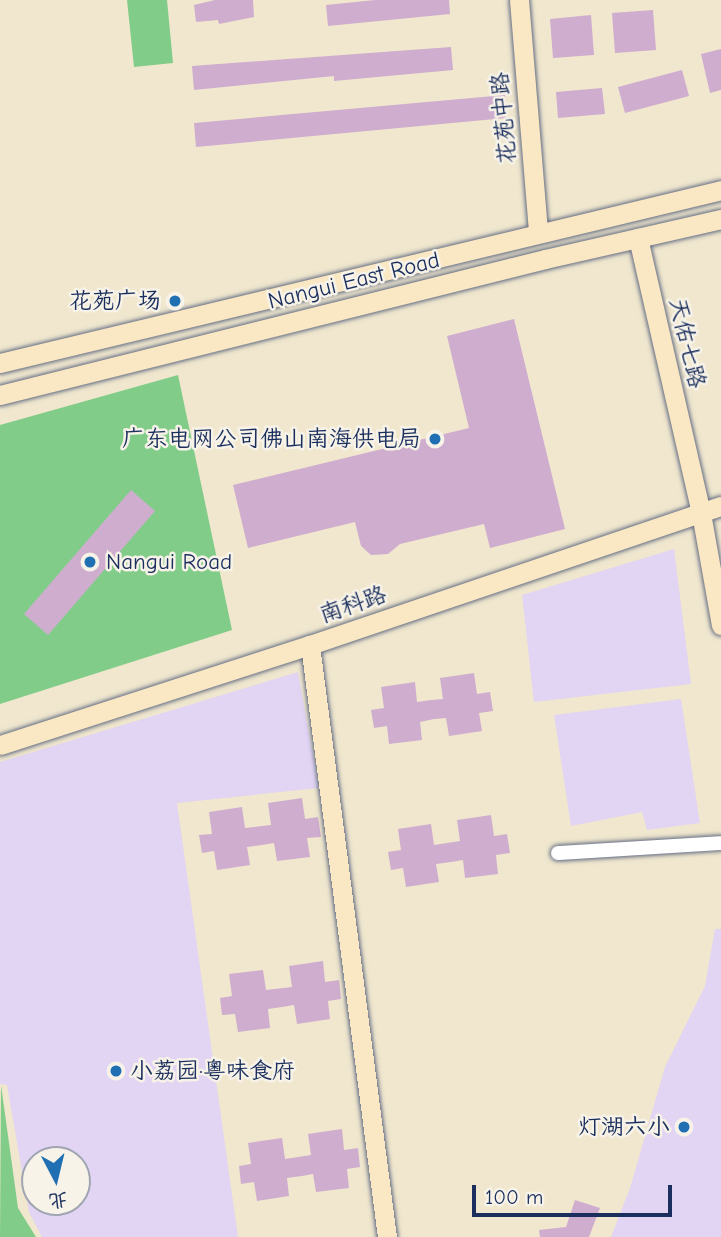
<!DOCTYPE html>
<meta charset="utf-8">
<style>
body{margin:0}
#map{position:relative;width:721px;height:1237px;overflow:hidden;background:#f0e7ce;font-family:"Comic Neue","LXGW WenKai TC",sans-serif}
div>[style]{position:absolute}
.built>*{inset:0;background:#e2d4f3}
.green>*{inset:0;background:#82cc89}
.building>*{inset:0;background:#cfadce}
.roads{filter:drop-shadow(0 0 2px #666f85) drop-shadow(0 0 2px #666f85)}
.street>*{height:14px;margin:-7px;padding:0 7px;transform-origin:7px;border-radius:7px;background:#fff}
.secondary>*{height:19px;margin:-9.5px;padding:0 9.5px;transform-origin:9.5px;border-radius:9.5px;background:#fae7c3}
.dots>*{width:19px;height:19px;translate:-50% -50%;box-sizing:border-box;border:4px solid #f7f3e8;border-radius:50%}
span{translate:-50% -50%;white-space:nowrap;text-align:center;line-height:1.15;-webkit-text-stroke:5px #f7f3e8;paint-order:stroke}
.street-label{font-size:23px;color:#1b2f5e}
.poi-label{font-size:23px;color:#1b2f5e}
.right{translate:-100% -50%;text-align:right}
.left{translate:0 -50%;text-align:left}
.north{position:absolute;left:21px;top:1146px;width:70px;height:70px;box-sizing:border-box;background:#f7f3e8;border:2px solid #9fa5b1;border-radius:50%;rotate:173deg;font-size:19px;font-weight:700;line-height:28px;text-align:center;color:#1b2f5e}
.north::after{content:'';display:block;margin:auto;width:24px;height:32px;background:#1f6fb2;clip-path:polygon(50% 0,100% 100%,50% 72%,0 100%)}
.scale{position:absolute;left:472px;top:1185px;width:200px;height:32px;box-sizing:border-box;border:4px solid #1b2f5e;border-top:0;padding-left:9px;font-size:21px;line-height:24px;white-space:nowrap;color:#1b2f5e;-webkit-text-stroke:5px #f7f3e8;paint-order:stroke}
</style>
<div id="map">
<div class="built">
<div style="clip-path:polygon(674px 549px,691px 684px,534px 702px,522px 595px)"></div>
<div style="clip-path:polygon(evenodd,298px 672px,319px 788px,177px 803px,238px 1237px,42px 1237px,29px 1212px,7px 1085px,0 1084px,0 762px,298px 672px,35px 1160px,77px 1160px,77px 1202px,35px 1202px,35px 1160px)"></div>
<div style="clip-path:polygon(681px 699px,700px 823px,647px 830px,642px 812px,571px 826px,554px 715px)"></div>
<div style="clip-path:polygon(715px 929px,721px 929px,721px 1237px,611px 1237px,630px 1188px,665px 1067px,705px 986px)"></div>
</div>
<div class="green">
<div style="clip-path:polygon(127px 0,167px 0,173px 63px,134px 67px)"></div>
<div style="clip-path:polygon(178px 375px,232px 630px,0 704px,0 425px)"></div>
<div style="clip-path:polygon(1px 1085px,18px 1208px,36px 1237px,0 1237px)"></div>
</div>
<div class="building">
<div style="clip-path:polygon(215px 0,253px 0,254px 17px,219px 24px,218px 20px,196px 22px,194px 5px)"></div>
<div style="clip-path:polygon(375px 0,449px 0,450px 14px,328px 26px,326px 5px)"></div>
<div style="clip-path:polygon(653px 10px,656px 50px,615px 53px,612px 13px)"></div>
<div style="clip-path:polygon(591px 15px,594px 55px,553px 58px,550px 19px)"></div>
<div style="clip-path:polygon(451px 47px,453px 70px,334px 81px,334px 76px,194px 90px,192px 66px)"></div>
<div style="clip-path:polygon(721px 49px,721px 90px,710px 93px,701px 54px)"></div>
<div style="clip-path:polygon(682px 70px,689px 96px,625px 113px,618px 87px)"></div>
<div style="clip-path:polygon(602px 88px,605px 114px,558px 118px,556px 92px)"></div>
<div style="clip-path:polygon(505px 95px,506px 118px,196px 147px,194px 123px)"></div>
<div style="clip-path:polygon(514px 319px,565px 529px,490px 548px,484px 524px,400px 544px,388px 554px,371px 555px,361px 546px,355px 522px,248px 548px,233px 485px,469px 428px,447px 336px)"></div>
<div style="clip-path:polygon(131px 490px,155px 511px,48px 635px,24px 614px)"></div>
<div style="clip-path:polygon(474px 673px,477px 694px,490px 692px,493px 711px,479px 713px,482px 731px,449px 736px,446px 718px,434px 719px,420px 722px,422px 740px,389px 744px,387px 726px,374px 728px,371px 710px,384px 708px,381px 687px,415px 682px,417px 702px,431px 700px,443px 699px,440px 678px)"></div>
<div style="clip-path:polygon(302px 798px,305px 819px,318px 817px,321px 837px,307px 838px,310px 857px,277px 861px,274px 843px,262px 845px,247px 847px,250px 865px,217px 870px,214px 851px,202px 853px,199px 835px,212px 834px,209px 812px,242px 807px,245px 828px,271px 825px,268px 803px)"></div>
<div style="clip-path:polygon(491px 815px,494px 836px,507px 834px,510px 853px,496px 855px,498px 874px,465px 878px,463px 860px,451px 862px,436px 864px,439px 882px,406px 887px,403px 868px,391px 870px,388px 852px,401px 850px,398px 829px,431px 824px,434px 845px,460px 841px,457px 820px)"></div>
<div style="clip-path:polygon(323px 961px,325px 982px,339px 980px,341px 999px,328px 1001px,330px 1019px,297px 1024px,294px 1005px,282px 1007px,268px 1009px,270px 1028px,238px 1032px,235px 1014px,222px 1015px,220px 998px,232px 996px,229px 974px,263px 970px,266px 990px,292px 987px,289px 966px)"></div>
<div style="clip-path:polygon(342px 1129px,344px 1150px,358px 1148px,360px 1167px,347px 1169px,349px 1188px,316px 1192px,313px 1174px,302px 1176px,287px 1178px,289px 1196px,257px 1201px,254px 1182px,241px 1184px,239px 1166px,251px 1164px,248px 1143px,282px 1138px,285px 1159px,311px 1155px,308px 1134px)"></div>
<div style="clip-path:polygon(575px 1200px,600px 1208px,589px 1237px,540px 1237px,539px 1230px,566px 1227px)"></div>
</div>
<div class="roads">
<div class="street">
<div style="left:558px;top:853px;width:163px;rotate:-3.5deg"></div>
</div>
<div class="secondary">
<div style="left:519px;top:0;width:232px;rotate:85.3deg"></div>
<div style="left:638px;top:238px;width:282px;rotate:77.1deg"></div>
<div style="left:701px;top:513px;width:114px;rotate:79.9deg"></div>
<div style="left:0;top:363px;width:741px;rotate:-13.49deg"></div>
<div style="left:0;top:395px;width:562px;rotate:-14.01deg"></div>
<div style="left:545px;top:259px;width:180px;rotate:-12.8deg"></div>
<div style="left:310px;top:645px;width:597px;rotate:82.59deg"></div>
<div style="left:0;top:745px;width:326px;rotate:-17.9deg"></div>
<div style="left:310px;top:645px;width:434px;rotate:-18.7deg"></div>
</div>
</div>
<div class="dots">
<div style="left:175px;top:301px;background:#1f6fb2"></div>
<div style="left:435px;top:439px;background:#1f6fb2"></div>
<div style="left:90px;top:562px;background:#1f6fb2"></div>
<div style="left:116px;top:1071px;background:#1f6fb2"></div>
<div style="left:684px;top:1127px;background:#1f6fb2"></div>
</div>
<div class="street-label">
<span style="left:504px;top:118px;rotate:-95deg">花苑中路</span>
<span style="left:354px;top:281px;rotate:-14deg">Nangui East Road</span>
<span style="left:687px;top:343px;rotate:77deg">天佑七路</span>
<span style="left:353px;top:605px;rotate:-19deg">南科路</span>
</div>
<div class="poi-label">
<span class="right" style="left:161px;top:301px">花苑广场</span>
<span class="right" style="left:421px;top:439px">广东电网公司佛山南海供电局</span>
<span class="left" style="left:106px;top:562px">Nangui Road</span>
<span class="left" style="left:130px;top:1071px">小荔园·粤味食府</span>
<span class="right" style="left:670px;top:1127px">灯湖六小</span>
</div>
<div class="north">北</div>
<div class="scale">100 m</div>
</div>
